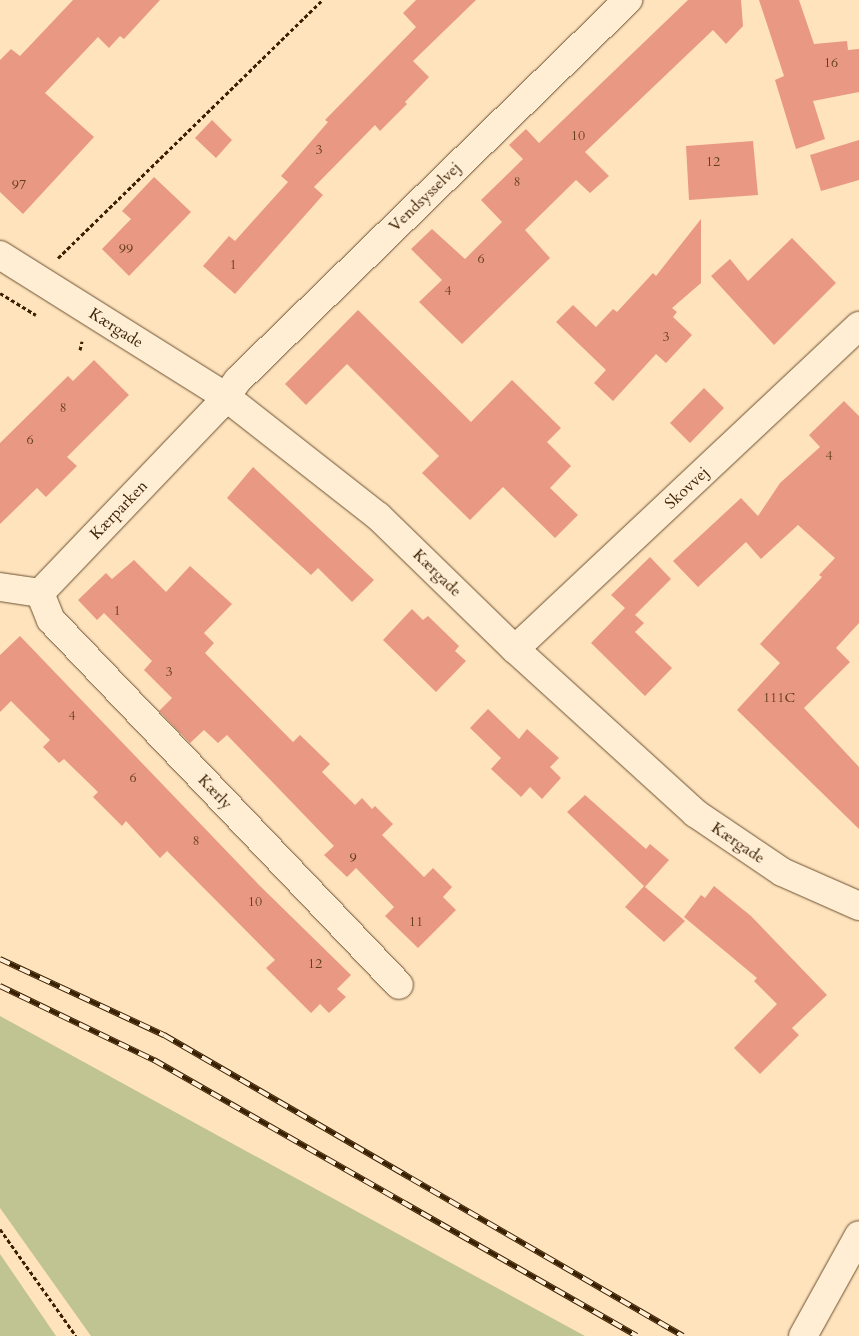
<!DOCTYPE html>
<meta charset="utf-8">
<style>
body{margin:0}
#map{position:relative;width:859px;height:1336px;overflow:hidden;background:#ffe3bd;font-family:Cardo,serif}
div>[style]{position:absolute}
.green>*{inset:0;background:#bfc492}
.building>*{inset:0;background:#e99883}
.path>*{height:3px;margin-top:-1.5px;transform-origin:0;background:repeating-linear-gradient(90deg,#392001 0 4px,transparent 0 6.5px)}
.roads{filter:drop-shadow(0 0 1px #6a5130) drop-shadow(0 0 1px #6a5130)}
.street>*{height:28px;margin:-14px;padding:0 14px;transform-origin:14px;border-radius:14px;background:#ffedd4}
.rail>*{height:5.5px;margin-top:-2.75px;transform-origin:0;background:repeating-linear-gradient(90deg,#ffedd4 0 11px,#392001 0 22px);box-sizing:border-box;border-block:1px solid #392001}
span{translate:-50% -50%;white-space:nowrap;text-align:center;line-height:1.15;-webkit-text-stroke:5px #ffedd4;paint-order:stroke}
.number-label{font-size:14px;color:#653e22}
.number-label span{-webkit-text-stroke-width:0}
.street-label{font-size:16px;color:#392001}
</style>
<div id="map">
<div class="green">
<div style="clip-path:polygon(0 1016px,235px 1145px,585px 1336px,91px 1336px,0 1208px)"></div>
<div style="clip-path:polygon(0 1254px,56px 1336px,0 1336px)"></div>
</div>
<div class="building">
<div style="clip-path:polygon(73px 0,160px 0,124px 39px,120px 36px,109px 48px,98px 37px,45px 93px,94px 137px,23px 214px,0 192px,0 60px,11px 49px,20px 56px)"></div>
<div style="clip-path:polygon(416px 0,476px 0,413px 61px,429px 77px,405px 102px,407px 104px,380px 131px,375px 125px,314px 187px,323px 195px,235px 294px,203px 266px,229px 236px,235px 241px,288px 182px,281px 176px,328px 122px,325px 120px,416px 27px,403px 13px)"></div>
<div style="clip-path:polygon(688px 0,741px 0,743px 26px,726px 44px,713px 30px,585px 152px,609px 176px,590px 193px,576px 180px,525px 230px,550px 258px,462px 344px,419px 302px,442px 280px,411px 249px,432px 229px,465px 259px,502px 222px,481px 200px,523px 159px,509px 145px,526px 129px,539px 143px)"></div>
<div style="clip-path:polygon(759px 0,799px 0,814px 44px,847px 41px,848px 50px,859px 49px,859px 92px,813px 101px,825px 139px,796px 149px,775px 80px,784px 76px)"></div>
<div style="clip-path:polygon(212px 120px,232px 140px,216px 158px,195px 138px)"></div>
<div style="clip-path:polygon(859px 140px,859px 180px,821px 191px,810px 155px)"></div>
<div style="clip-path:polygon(753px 141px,758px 195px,689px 200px,686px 146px)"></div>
<div style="clip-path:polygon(154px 177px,191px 212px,129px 276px,102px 249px,131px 219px,122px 211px)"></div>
<div style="clip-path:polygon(701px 219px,701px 283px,672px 308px,677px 312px,673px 317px,692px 335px,666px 363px,656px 354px,613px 401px,594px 383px,606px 370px,556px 322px,573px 305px,596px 327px,613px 309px,617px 312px,653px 273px,656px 276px)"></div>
<div style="clip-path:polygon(792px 238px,836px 283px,774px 345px,711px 276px,730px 259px,748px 281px)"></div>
<div style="clip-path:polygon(358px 310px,471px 422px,512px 380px,561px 428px,547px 442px,571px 466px,550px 488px,578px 515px,555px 538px,503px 487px,470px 520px,422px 473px,439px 456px,347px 364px,306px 405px,285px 384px)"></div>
<div style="clip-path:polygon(94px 360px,129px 395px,67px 457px,77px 466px,46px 497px,37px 488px,0 524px,0 443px,68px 376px,73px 381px)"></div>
<div style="clip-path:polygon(704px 388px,724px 408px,690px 443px,670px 423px)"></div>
<div style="clip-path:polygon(844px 401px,859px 416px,859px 623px,836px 648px,850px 662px,804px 708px,859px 767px,859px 829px,737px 710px,780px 663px,760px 644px,822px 577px,819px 575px,835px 558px,798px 525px,761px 559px,746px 542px,698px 587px,673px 561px,741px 498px,758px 516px,780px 483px,820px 447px,809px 435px)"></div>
<div style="clip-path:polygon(253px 467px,374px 580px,352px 602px,318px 568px,311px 575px,227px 498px)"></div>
<div style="clip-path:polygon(650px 557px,671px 579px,635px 615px,644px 623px,635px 632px,672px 668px,645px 696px,591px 643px,625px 608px,611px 595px)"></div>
<div style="clip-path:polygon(134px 560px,166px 592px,190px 566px,232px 604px,204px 633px,214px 643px,205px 653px,293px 742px,300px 735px,330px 764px,322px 772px,355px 805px,362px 798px,372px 809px,375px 806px,393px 824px,382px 835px,424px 877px,433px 868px,452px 887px,443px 897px,456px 910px,418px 948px,385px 916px,394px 907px,356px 868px,347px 877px,324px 855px,334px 846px,227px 735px,218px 743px,204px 730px,190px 743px,159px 711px,172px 698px,144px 670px,152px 661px,104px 613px,97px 620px,78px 600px,106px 573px,112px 579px)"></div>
<div style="clip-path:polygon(412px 609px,423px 620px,428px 616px,459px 646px,455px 651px,466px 661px,436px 692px,383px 640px)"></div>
<div style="clip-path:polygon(20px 636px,259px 885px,351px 975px,337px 989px,346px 997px,329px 1013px,320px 1004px,311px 1013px,266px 968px,275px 960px,167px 851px,160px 858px,126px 821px,122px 826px,93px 797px,98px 792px,64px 759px,59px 763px,43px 747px,50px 740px,11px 701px,0 712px,0 655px)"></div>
<div style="clip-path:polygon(488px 709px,519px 739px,527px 729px,559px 758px,550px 767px,561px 778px,542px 799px,530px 787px,521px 797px,491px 769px,501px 758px,470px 728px)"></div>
<div style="clip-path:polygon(585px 795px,646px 849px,650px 844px,669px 860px,645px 887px,685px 921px,664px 942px,625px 907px,644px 886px,567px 812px)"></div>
<div style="clip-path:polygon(714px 886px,751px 916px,827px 995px,792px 1028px,799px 1035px,760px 1074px,734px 1048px,777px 1004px,754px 981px,757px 978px,684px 917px,701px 895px,705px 898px)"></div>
</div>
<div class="path">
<div style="left:58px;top:258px;width:369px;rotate:-44.3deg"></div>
<div style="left:0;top:293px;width:42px;rotate:31.4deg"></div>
<div style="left:80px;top:350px;width:9px;rotate:-77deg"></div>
<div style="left:0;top:1229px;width:131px;rotate:54.6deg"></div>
</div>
<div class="roads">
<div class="street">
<div style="left:0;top:255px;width:267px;rotate:32.1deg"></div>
<div style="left:226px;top:397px;width:193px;rotate:38.1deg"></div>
<div style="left:378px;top:516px;width:191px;rotate:44.2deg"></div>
<div style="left:515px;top:649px;width:244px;rotate:42.3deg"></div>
<div style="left:695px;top:813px;width:105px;rotate:34.1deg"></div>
<div style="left:782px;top:872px;width:84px;rotate:23.8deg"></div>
<div style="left:0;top:587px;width:40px;rotate:8.5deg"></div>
<div style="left:40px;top:593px;width:259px;rotate:-46.3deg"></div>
<div style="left:219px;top:406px;width:32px;rotate:-54deg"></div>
<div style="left:238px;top:380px;width:545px;rotate:-44.26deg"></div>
<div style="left:40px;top:593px;width:29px;rotate:68deg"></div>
<div style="left:51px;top:620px;width:504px;rotate:46.37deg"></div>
<div style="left:515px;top:649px;width:472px;rotate:-43.2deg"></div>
<div style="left:803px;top:1336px;width:115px;rotate:-61deg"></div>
</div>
</div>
<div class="rail">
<div style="left:0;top:959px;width:181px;rotate:24.9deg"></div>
<div style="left:164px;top:1035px;width:600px;rotate:30.11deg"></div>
<div style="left:0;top:986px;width:171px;rotate:25.7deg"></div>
<div style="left:154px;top:1060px;width:556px;rotate:29.74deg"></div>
</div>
<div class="number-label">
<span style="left:831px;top:63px">16</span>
<span style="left:578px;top:136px">10</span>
<span style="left:319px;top:150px">3</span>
<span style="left:713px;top:162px">12</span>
<span style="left:517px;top:182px">8</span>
<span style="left:19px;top:185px">97</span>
<span style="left:126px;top:249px">99</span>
<span style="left:481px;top:259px">6</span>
<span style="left:233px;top:265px">1</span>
<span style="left:448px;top:291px">4</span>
<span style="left:666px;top:337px">3</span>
<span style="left:63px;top:408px">8</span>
<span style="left:30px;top:440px">6</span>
<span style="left:829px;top:456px">4</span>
<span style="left:117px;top:611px">1</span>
<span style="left:169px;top:672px">3</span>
<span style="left:779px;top:698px">111C</span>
<span style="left:72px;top:716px">4</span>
<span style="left:133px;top:778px">6</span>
<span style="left:196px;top:841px">8</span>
<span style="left:353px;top:858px">9</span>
<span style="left:255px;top:902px">10</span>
<span style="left:416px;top:922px">11</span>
<span style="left:315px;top:964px">12</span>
</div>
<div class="street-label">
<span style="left:425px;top:197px;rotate:-44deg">Vendsysselvej</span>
<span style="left:116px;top:328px;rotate:32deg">Kærgade</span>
<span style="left:687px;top:488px;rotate:-43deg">Skovvej</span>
<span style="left:119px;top:510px;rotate:-46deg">Kærparken</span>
<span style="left:437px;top:573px;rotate:44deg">Kærgade</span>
<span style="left:215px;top:792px;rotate:46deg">Kærly</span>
<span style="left:738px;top:843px;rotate:34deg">Kærgade</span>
</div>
</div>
